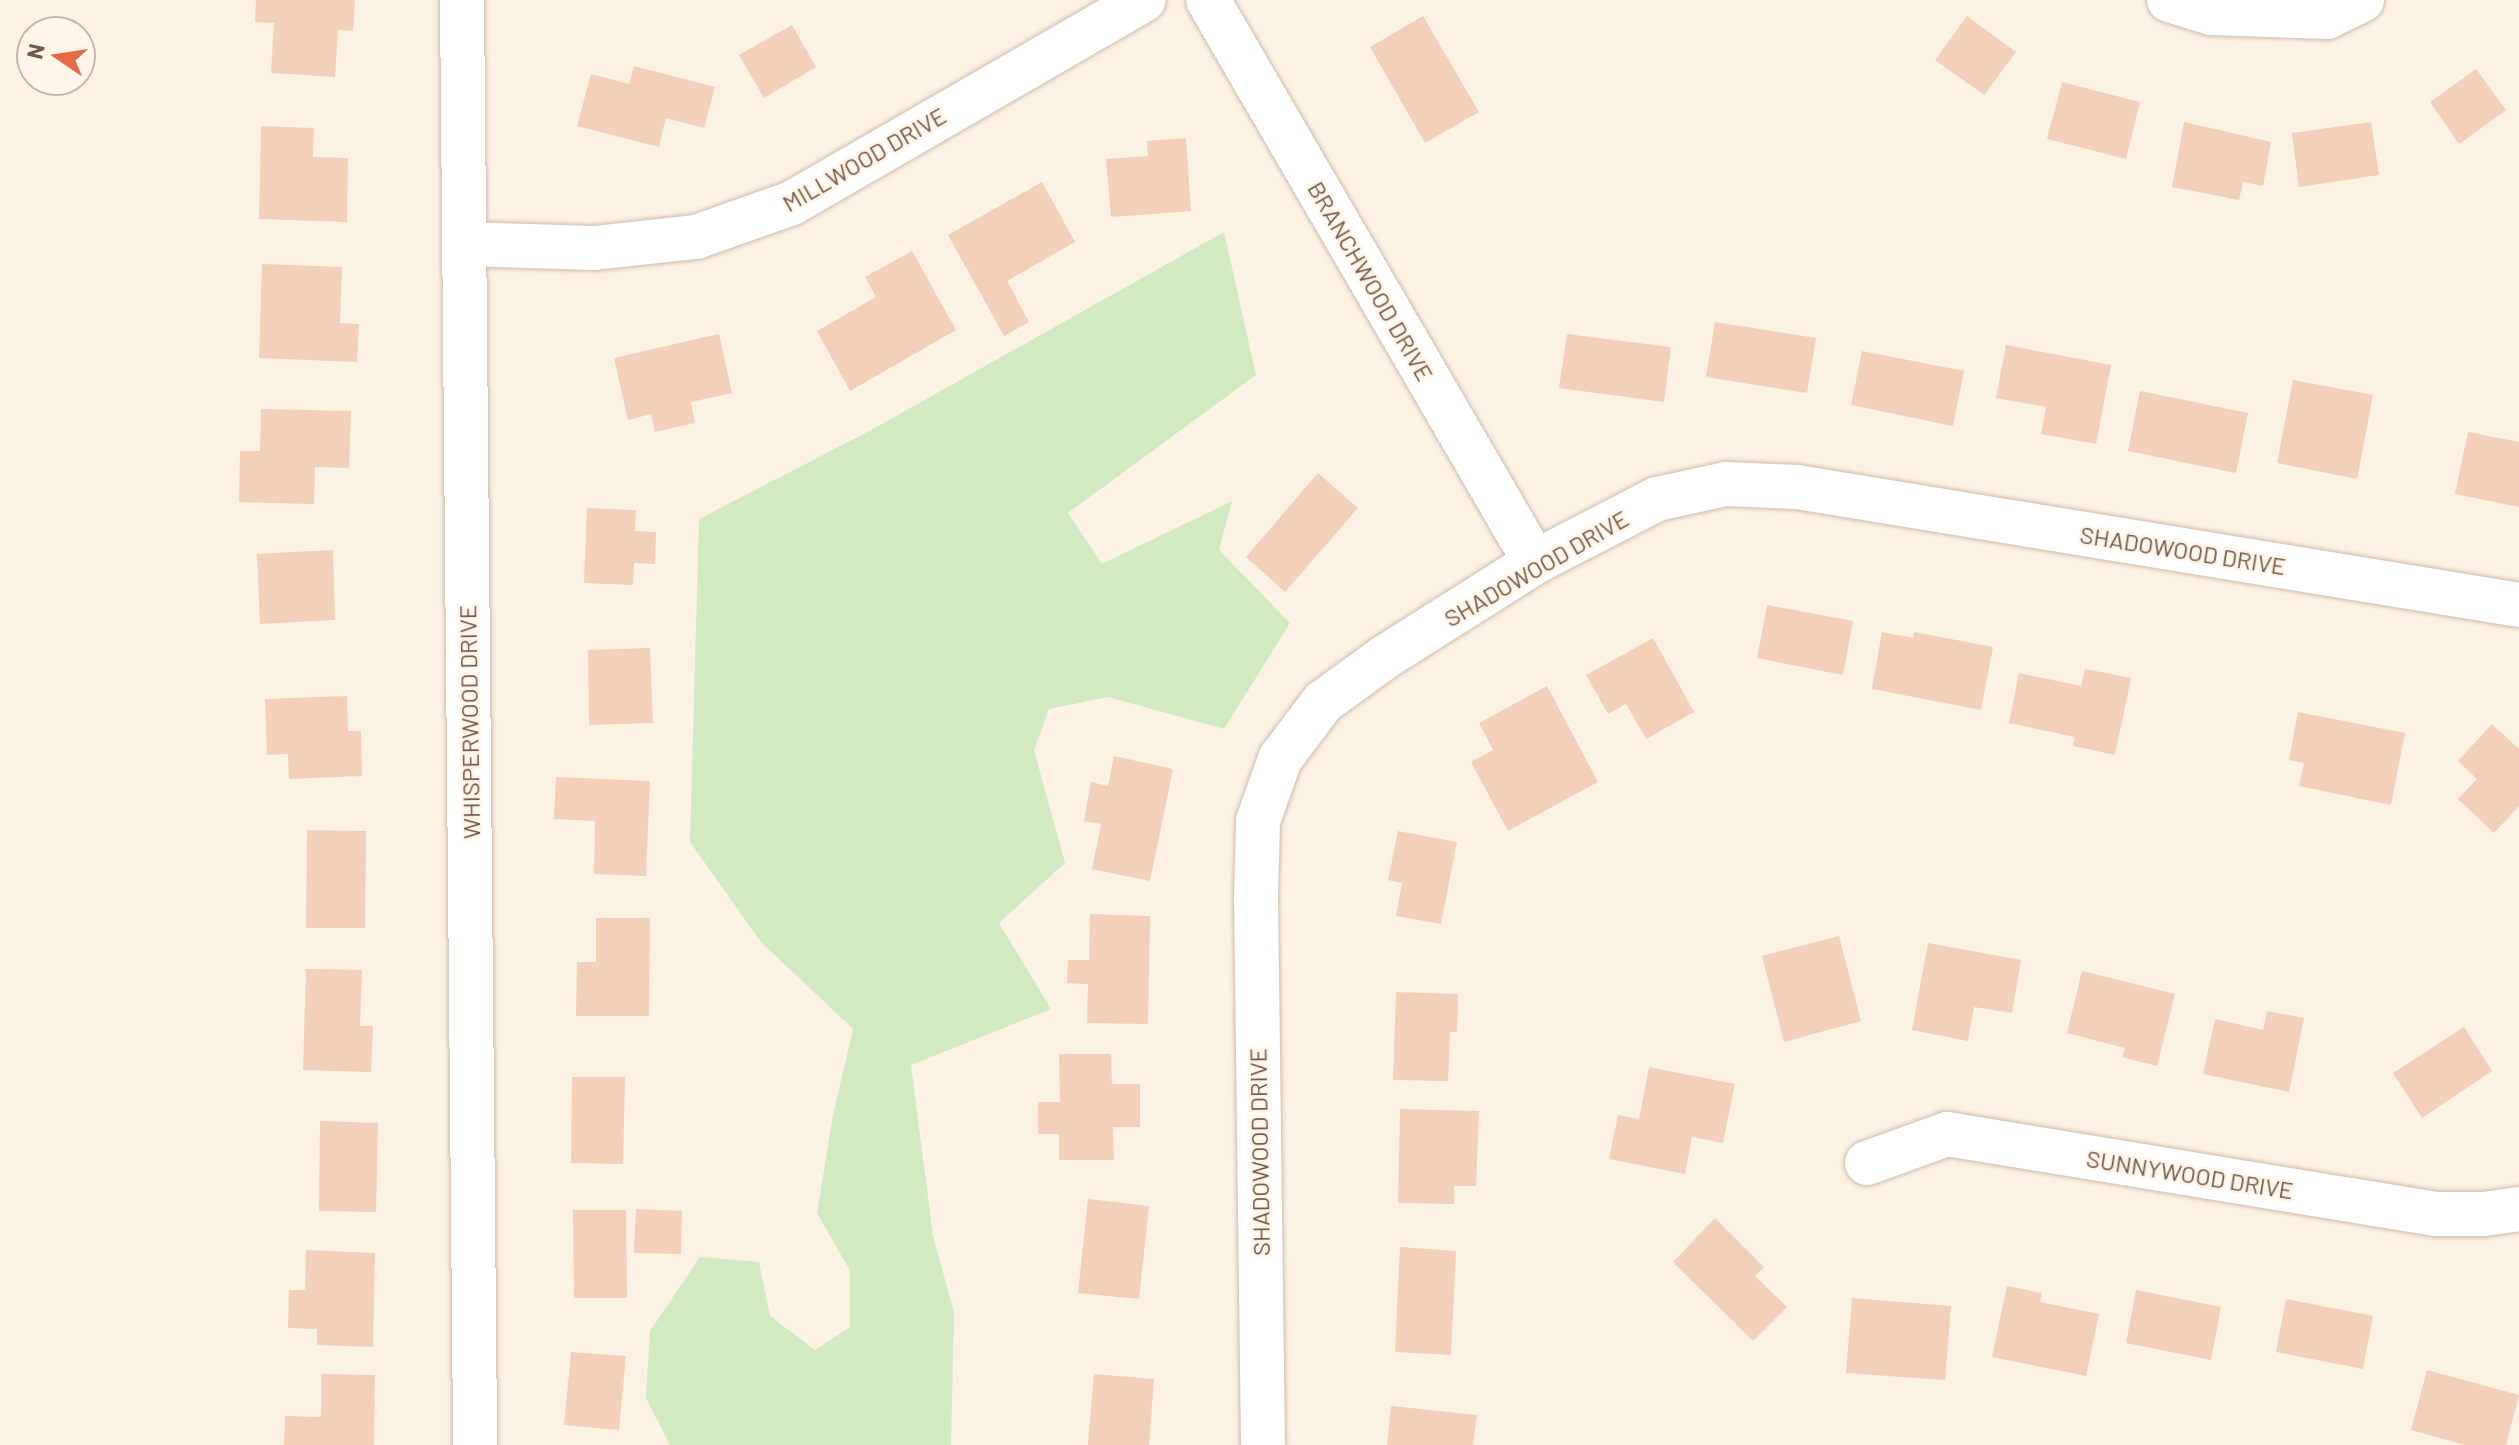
<!DOCTYPE html>
<style>
body{margin:0}
#map{position:relative;width:2519px;height:1445px;overflow:hidden;background:#fcf2e3;font-family:Barlow,sans-serif}
div>[style]{position:absolute}
.green>*{inset:0;background:#d2eac1}
.building>*{inset:0;background:#f2d0ba}
.roads{filter:drop-shadow(0 0 2px #cfbcad) drop-shadow(0 0 2px #cfbcad)}
.minor>*{height:44px;margin:-22px;padding:0 22px;transform-origin:22px;border-radius:22px;background:#fff}
span{translate:-50% -50%;white-space:nowrap;text-align:center;line-height:1.15;-webkit-text-stroke:6px #fff6e9;paint-order:stroke}
.street-label{font-size:24px;color:#745849}
.north{position:absolute;left:16px;top:16px;width:80px;height:80px;box-sizing:border-box;background:#fff6e9;border:2px solid #c7b7a9;border-radius:50%;rotate:283deg;font-size:22px;font-weight:700;line-height:32px;text-align:center;color:#745849}
.north::after{content:'';display:block;margin:auto;width:28px;height:36px;background:#e66948;clip-path:polygon(50% 0,100% 100%,50% 72%,0 100%)}
</style>
<div id="map">
<div class="green">
<div style="clip-path:polygon(1224px 232px,1256px 375px,1068px 513px,1102px 564px,1232px 501px,1219px 550px,1290px 623px,1224px 729px,1108px 697px,1049px 709px,1034px 750px,1065px 863px,999px 923px,1051px 1009px,911px 1065px,933px 1236px,954px 1312px,951px 1445px,670px 1445px,646px 1398px,650px 1331px,700px 1257px,759px 1262px,770px 1316px,815px 1350px,850px 1327px,850px 1271px,817px 1213px,833px 1115px,853px 1029px,761px 942px,690px 842px,699px 519px,873px 429px)"></div>
</div>
<div class="building">
<div style="clip-path:polygon(256px 0,355px 0,353px 31px,338px 30px,335px 77px,271px 73px,274px 23px,255px 22px)"></div>
<div style="clip-path:polygon(1423px 16px,1479px 112px,1425px 143px,1370px 47px)"></div>
<div style="clip-path:polygon(1967px 16px,2016px 52px,1984px 95px,1935px 60px)"></div>
<div style="clip-path:polygon(792px 25px,816px 67px,764px 98px,739px 55px)"></div>
<div style="clip-path:polygon(634px 66px,715px 87px,704px 128px,666px 118px,659px 147px,577px 126px,591px 74px,629px 84px)"></div>
<div style="clip-path:polygon(2476px 69px,2506px 110px,2459px 144px,2430px 102px)"></div>
<div style="clip-path:polygon(2062px 82px,2140px 102px,2126px 159px,2047px 139px)"></div>
<div style="clip-path:polygon(2184px 122px,2271px 142px,2263px 186px,2243px 182px,2239px 200px,2172px 187px)"></div>
<div style="clip-path:polygon(2371px 122px,2379px 175px,2299px 187px,2292px 133px)"></div>
<div style="clip-path:polygon(261px 126px,314px 128px,313px 157px,348px 158px,347px 222px,259px 219px)"></div>
<div style="clip-path:polygon(1186px 138px,1191px 211px,1111px 217px,1106px 159px,1148px 156px,1147px 141px)"></div>
<div style="clip-path:polygon(1042px 182px,1075px 242px,1007px 281px,1029px 322px,1004px 336px,948px 235px)"></div>
<div style="clip-path:polygon(912px 251px,956px 330px,850px 391px,817px 331px,876px 297px,865px 277px)"></div>
<div style="clip-path:polygon(262px 264px,342px 267px,340px 323px,359px 324px,357px 362px,259px 358px)"></div>
<div style="clip-path:polygon(1715px 322px,1816px 338px,1807px 393px,1706px 377px)"></div>
<div style="clip-path:polygon(719px 334px,732px 393px,691px 402px,695px 423px,655px 432px,651px 414px,628px 420px,614px 358px)"></div>
<div style="clip-path:polygon(1567px 334px,1671px 347px,1664px 402px,1559px 388px)"></div>
<div style="clip-path:polygon(2006px 345px,2111px 365px,2096px 444px,2041px 434px,2046px 407px,1996px 398px)"></div>
<div style="clip-path:polygon(1862px 351px,1964px 371px,1953px 426px,1851px 405px)"></div>
<div style="clip-path:polygon(2293px 380px,2373px 395px,2357px 479px,2277px 463px)"></div>
<div style="clip-path:polygon(2140px 391px,2248px 413px,2236px 473px,2128px 451px)"></div>
<div style="clip-path:polygon(261px 409px,351px 411px,349px 468px,315px 467px,314px 504px,239px 502px,240px 451px,260px 451px)"></div>
<div style="clip-path:polygon(2468px 432px,2519px 442px,2519px 507px,2455px 494px)"></div>
<div style="clip-path:polygon(1318px 473px,1358px 508px,1285px 592px,1246px 557px)"></div>
<div style="clip-path:polygon(587px 508px,636px 510px,635px 531px,656px 532px,655px 564px,634px 563px,633px 585px,584px 583px)"></div>
<div style="clip-path:polygon(333px 550px,335px 620px,260px 624px,257px 554px)"></div>
<div style="clip-path:polygon(1767px 605px,1853px 621px,1843px 675px,1757px 658px)"></div>
<div style="clip-path:polygon(1882px 632px,1913px 638px,1914px 632px,1993px 647px,1981px 710px,1872px 689px)"></div>
<div style="clip-path:polygon(1653px 638px,1694px 712px,1646px 739px,1626px 704px,1608px 714px,1586px 675px)"></div>
<div style="clip-path:polygon(650px 648px,653px 723px,589px 725px,588px 650px)"></div>
<div style="clip-path:polygon(2085px 669px,2131px 678px,2115px 755px,2073px 746px,2075px 737px,2009px 723px,2019px 673px,2081px 686px)"></div>
<div style="clip-path:polygon(1547px 686px,1598px 782px,1508px 831px,1471px 762px,1493px 750px,1479px 723px)"></div>
<div style="clip-path:polygon(347px 696px,348px 731px,361px 731px,362px 776px,289px 779px,288px 754px,267px 755px,265px 699px)"></div>
<div style="clip-path:polygon(2298px 712px,2405px 733px,2391px 805px,2299px 786px,2304px 763px,2289px 760px)"></div>
<div style="clip-path:polygon(2492px 724px,2519px 749px,2519px 806px,2494px 833px,2458px 799px,2477px 779px,2458px 761px)"></div>
<div style="clip-path:polygon(1114px 756px,1173px 769px,1150px 881px,1092px 869px,1101px 824px,1084px 821px,1091px 782px,1108px 786px)"></div>
<div style="clip-path:polygon(556px 777px,650px 781px,646px 876px,594px 874px,595px 821px,554px 819px)"></div>
<div style="clip-path:polygon(307px 830px,366px 831px,365px 928px,306px 928px)"></div>
<div style="clip-path:polygon(1398px 831px,1457px 842px,1441px 924px,1396px 916px,1402px 883px,1388px 880px)"></div>
<div style="clip-path:polygon(1090px 914px,1150px 916px,1148px 1024px,1087px 1023px,1088px 984px,1067px 983px,1068px 960px,1089px 960px)"></div>
<div style="clip-path:polygon(596px 918px,650px 918px,649px 1016px,576px 1016px,577px 962px,596px 962px)"></div>
<div style="clip-path:polygon(1839px 936px,1861px 1021px,1784px 1042px,1762px 956px)"></div>
<div style="clip-path:polygon(1928px 943px,2021px 960px,2012px 1013px,1974px 1007px,1968px 1041px,1912px 1030px)"></div>
<div style="clip-path:polygon(306px 969px,362px 970px,360px 1026px,373px 1026px,371px 1072px,303px 1070px)"></div>
<div style="clip-path:polygon(2082px 971px,2175px 994px,2157px 1066px,2122px 1057px,2125px 1048px,2067px 1033px)"></div>
<div style="clip-path:polygon(1396px 992px,1458px 994px,1457px 1032px,1450px 1032px,1448px 1081px,1393px 1080px)"></div>
<div style="clip-path:polygon(2267px 1011px,2304px 1018px,2289px 1092px,2203px 1074px,2215px 1019px,2263px 1030px)"></div>
<div style="clip-path:polygon(2464px 1027px,2492px 1071px,2422px 1118px,2393px 1073px)"></div>
<div style="clip-path:polygon(1059px 1054px,1111px 1054px,1112px 1084px,1140px 1084px,1140px 1127px,1113px 1127px,1114px 1160px,1059px 1160px,1059px 1134px,1038px 1134px,1038px 1102px,1060px 1102px)"></div>
<div style="clip-path:polygon(1649px 1067px,1735px 1084px,1723px 1143px,1692px 1137px,1685px 1174px,1609px 1159px,1618px 1115px,1639px 1119px)"></div>
<div style="clip-path:polygon(572px 1077px,625px 1077px,623px 1164px,571px 1163px)"></div>
<div style="clip-path:polygon(1400px 1109px,1479px 1111px,1476px 1186px,1454px 1186px,1454px 1204px,1398px 1203px)"></div>
<div style="clip-path:polygon(320px 1121px,378px 1123px,376px 1212px,319px 1211px)"></div>
<div style="clip-path:polygon(1088px 1199px,1149px 1206px,1139px 1299px,1078px 1293px)"></div>
<div style="clip-path:polygon(636px 1209px,682px 1211px,681px 1254px,634px 1253px)"></div>
<div style="clip-path:polygon(573px 1210px,626px 1210px,627px 1298px,574px 1298px)"></div>
<div style="clip-path:polygon(1715px 1218px,1764px 1267px,1755px 1276px,1787px 1307px,1753px 1341px,1673px 1262px)"></div>
<div style="clip-path:polygon(1400px 1247px,1456px 1251px,1451px 1355px,1395px 1352px)"></div>
<div style="clip-path:polygon(306px 1250px,375px 1253px,373px 1347px,317px 1345px,317px 1329px,288px 1328px,289px 1290px,305px 1290px)"></div>
<div style="clip-path:polygon(2007px 1286px,2042px 1293px,2040px 1302px,2099px 1314px,2086px 1376px,1992px 1357px)"></div>
<div style="clip-path:polygon(2136px 1290px,2221px 1307px,2211px 1360px,2126px 1343px)"></div>
<div style="clip-path:polygon(1852px 1298px,1951px 1306px,1945px 1380px,1846px 1373px)"></div>
<div style="clip-path:polygon(2286px 1299px,2373px 1316px,2363px 1369px,2276px 1352px)"></div>
<div style="clip-path:polygon(571px 1352px,626px 1356px,619px 1430px,564px 1425px)"></div>
<div style="clip-path:polygon(2427px 1370px,2519px 1395px,2506px 1445px,2465px 1445px,2411px 1430px)"></div>
<div style="clip-path:polygon(321px 1374px,375px 1375px,374px 1445px,284px 1445px,285px 1416px,321px 1417px)"></div>
<div style="clip-path:polygon(1094px 1374px,1154px 1379px,1149px 1445px,1088px 1445px)"></div>
<div style="clip-path:polygon(1391px 1406px,1477px 1415px,1473px 1445px,1387px 1445px)"></div>
</div>
<div class="roads">
<div class="minor">
<div style="left:462px;top:0;width:1445px;rotate:89.48deg"></div>
<div style="left:1208px;top:0;width:650px;rotate:59.81deg"></div>
<div style="left:2169px;top:0;width:44px;rotate:17.2deg"></div>
<div style="left:2211px;top:13px;width:116px;rotate:2deg"></div>
<div style="left:2327px;top:17px;width:39px;rotate:-26deg"></div>
<div style="left:464px;top:244px;width:130px;rotate:1.8deg"></div>
<div style="left:594px;top:248px;width:103px;rotate:-6.2deg"></div>
<div style="left:696px;top:237px;width:102px;rotate:-19.5deg"></div>
<div style="left:792px;top:203px;width:406px;rotate:-30deg"></div>
<div style="left:1867px;top:1163px;width:85px;rotate:-19.9deg"></div>
<div style="left:1947px;top:1134px;width:494px;rotate:9.3deg"></div>
<div style="left:2434px;top:1214px;width:50px"></div>
<div style="left:2484px;top:1214px;width:35px;rotate:-8deg"></div>
<div style="left:1263px;top:1445px;width:547px;rotate:-90.73deg"></div>
<div style="left:1256px;top:898px;width:77px;rotate:-88.5deg"></div>
<div style="left:1258px;top:821px;width:66px;rotate:-70.5deg"></div>
<div style="left:1280px;top:759px;width:71px;rotate:-53deg"></div>
<div style="left:1323px;top:702px;width:77px;rotate:-36deg"></div>
<div style="left:1385px;top:657px;width:178px;rotate:-32.3deg"></div>
<div style="left:1535px;top:562px;width:137px;rotate:-27.3deg"></div>
<div style="left:1657px;top:499px;width:71px;rotate:-12.3deg"></div>
<div style="left:1726px;top:484px;width:71px;rotate:2.4deg"></div>
<div style="left:1797px;top:487px;width:732px;rotate:9.28deg"></div>
</div>
</div>
<div class="street-label">
<span style="left:864px;top:159px;rotate:-30deg">MILLWOOD DRIVE</span>
<span style="left:1371px;top:281px;rotate:60deg">BRANCHWOOD DRIVE</span>
<span style="left:2183px;top:550px;rotate:9deg">SHADOWOOD DRIVE</span>
<span style="left:1536px;top:568px;rotate:-30deg">SHADOWOOD DRIVE</span>
<span style="left:469px;top:722px;rotate:-91deg">WHISPERWOOD DRIVE</span>
<span style="left:1259px;top:1152px;rotate:-91deg">SHADOWOOD DRIVE</span>
<span style="left:2190px;top:1174px;rotate:9deg">SUNNYWOOD DRIVE</span>
</div>
<div class="north">N</div>
</div>
